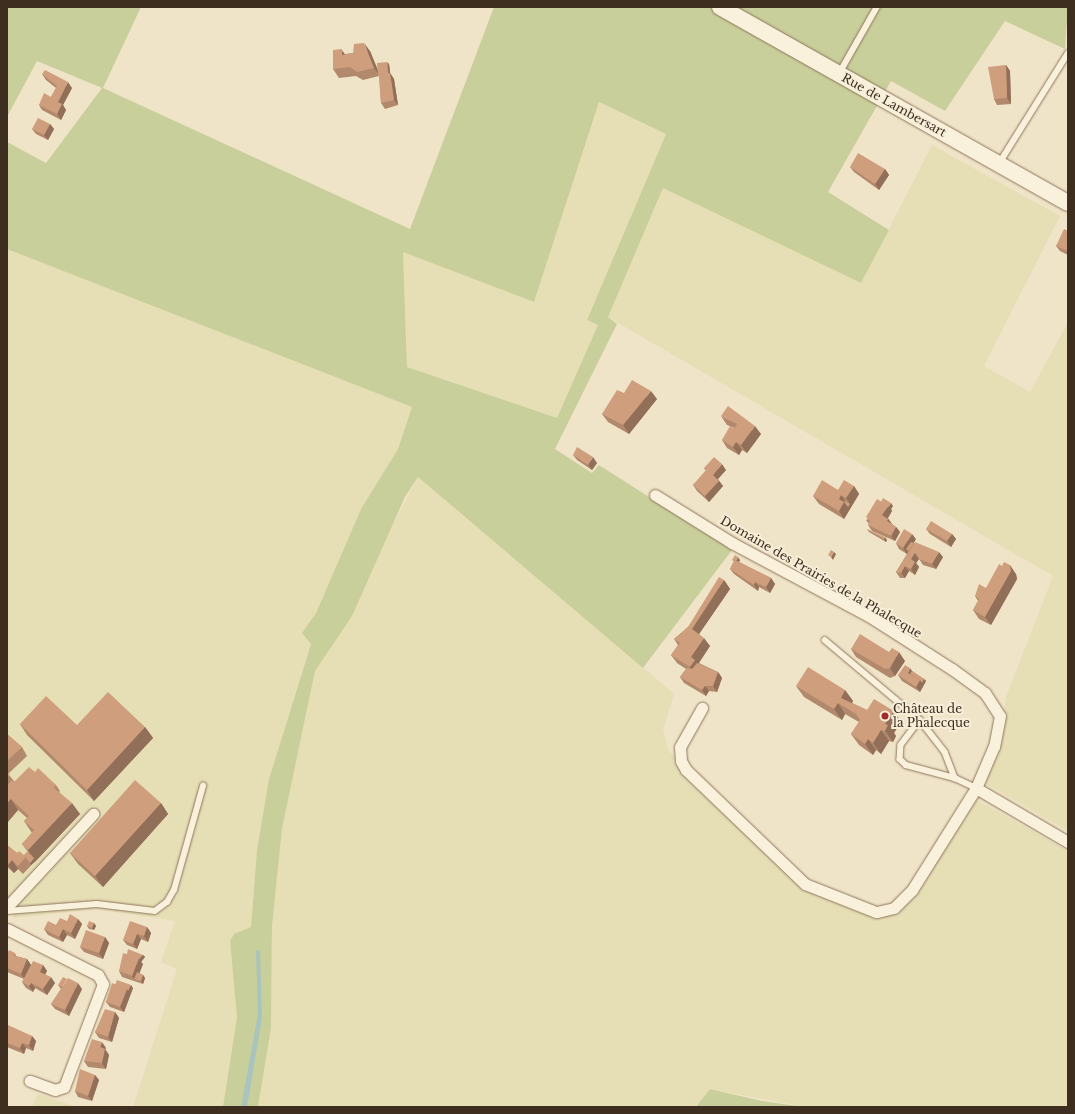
<!DOCTYPE html>
<meta charset="utf-8">
<style>
body{margin:0}
#map{position:relative;width:1075px;height:1114px;overflow:hidden;background:#f0e4c8;font-family:"Libre Baskerville",serif}
div>[style]{position:absolute}
.farmland>*{inset:0;background:#e6deb5}
.green>*{inset:0;background:#c9cf9b}
.water>*{inset:0;background:#a9c4bc}
.roads{filter:drop-shadow(0 0 1px #8d765c) drop-shadow(0 0 1px #8d765c)}
.service>*{height:5.5px;margin:-2.75px;padding:0 2.75px;transform-origin:2.75px;border-radius:2.75px;background:#faf1dc}
.minor>*{height:11px;margin:-5.5px;padding:0 5.5px;transform-origin:5.5px;border-radius:5.5px;background:#faf1dc}
.secondary>*{height:16px;margin:-8px;padding:0 8px;transform-origin:8px;border-radius:8px;background:#faf1dc}
.wall>*{inset:0;background:#b2896c}
.shaded-wall>*{inset:0;background:#916f58}
.building>*{inset:0;background:#cf9f7d}
.dots>*{width:11px;height:11px;translate:-50% -50%;box-sizing:border-box;border:2px solid #f7eed8;border-radius:50%}
span{translate:-50% -50%;white-space:nowrap;text-align:center;line-height:1.15;-webkit-text-stroke:4px #f7eed8;paint-order:stroke}
.street-label{font-size:12px;color:#3d2e20}
.poi-label{font-size:12px;color:#3d2e20}
.left{translate:0 -50%;text-align:left}
.frame{position:absolute;inset:0;border:8px solid #3d2e20;pointer-events:none}
</style>
<div id="map">
<div class="farmland">
<div style="clip-path:polygon(599px 102px,666px 134px,587px 320px,599px 325px,557px 418px,407px 367px,403px 251px,534px 302px)"></div>
<div style="clip-path:polygon(932px 145px,1060px 216px,984px 366px,1030px 392px,1068px 322px,1068px 831px,983px 782px,1001px 743px,1006px 697px,1053px 576px,608px 317px,663px 188px,861px 283px)"></div>
<div style="clip-path:polygon(7px 249px,412px 407px,398px 449px,361px 509px,316px 613px,302px 633px,311px 643px,269px 779px,257px 850px,251px 927px,234px 934px,230px 941px,237px 1017px,223px 1107px,133px 1107px,177px 969px,161px 962px,175px 921px,96px 909px,14px 918px,7px 905px)"></div>
<div style="clip-path:polygon(418px 477px,674px 694px,663px 730px,669px 751px,796px 880px,878px 910px,896px 907px,973px 798px,1068px 851px,1068px 1107px,805px 1107px,710px 1089px,696px 1107px,258px 1107px,271px 1028px,272px 926px,282px 829px,315px 671px)"></div>
<div style="clip-path:polygon(38px 1094px,77px 1107px,32px 1107px)"></div>
</div>
<div class="green">
<div style="clip-path:polygon(evenodd,7px 7px,141px 7px,103px 88px,410px 229px,494px 7px,1068px 7px,1065px 49px,1005px 21px,945px 111px,891px 81px,828px 192px,889px 230px,861px 283px,663px 188px,608px 317px,617px 324px,555px 449px,592px 473px,599px 465px,732px 550px,643px 668px,418px 477px,405px 497px,352px 616px,315px 671px,282px 829px,272px 926px,271px 1028px,258px 1107px,223px 1107px,237px 1017px,230px 941px,234px 934px,251px 927px,257px 850px,269px 779px,311px 644px,302px 633px,316px 613px,361px 509px,398px 449px,412px 407px,7px 249px,7px 142px,46px 163px,102px 88px,37px 61px,7px 117px,7px 7px,599px 102px,666px 134px,587px 320px,598px 325px,557px 418px,407px 367px,403px 252px,534px 302px,599px 102px)"></div>
<div style="clip-path:polygon(710px 1089px,762px 1101px,805px 1107px,696px 1107px)"></div>
</div>
<div class="water">
<div style="clip-path:polygon(256px 950px,260px 951px,262px 1018px,247px 1107px,241px 1107px,258px 1014px)"></div>
</div>
<div class="roads">
<div class="service">
<div style="left:840px;top:72px;width:75px;rotate:-60.4deg"></div>
<div style="left:1000px;top:162px;width:128px;rotate:-58deg"></div>
<div style="left:825px;top:640px;width:124px;rotate:40.1deg"></div>
<div style="left:920px;top:720px;width:41px;rotate:52deg"></div>
<div style="left:945px;top:752px;width:28px;rotate:69deg"></div>
<div style="left:955px;top:778px;width:23px;rotate:25deg"></div>
<div style="left:920px;top:720px;width:31px;rotate:127deg"></div>
<div style="left:901px;top:745px;width:14px;rotate:94deg"></div>
<div style="left:900px;top:759px;width:8px;rotate:45deg"></div>
<div style="left:906px;top:765px;width:51px;rotate:14.9deg"></div>
<div style="left:7px;top:911px;width:90px;rotate:-4.4deg"></div>
<div style="left:97px;top:904px;width:58px;rotate:6.9deg"></div>
<div style="left:155px;top:911px;width:15px;rotate:-37deg"></div>
<div style="left:167px;top:902px;width:14px;rotate:-60deg"></div>
<div style="left:174px;top:890px;width:108px;rotate:-74.4deg"></div>
</div>
<div class="minor">
<div style="left:655px;top:495px;width:91px;rotate:31.9deg"></div>
<div style="left:732px;top:543px;width:155px;rotate:28.1deg"></div>
<div style="left:869px;top:616px;width:98px;rotate:32.6deg"></div>
<div style="left:952px;top:669px;width:41px;rotate:36deg"></div>
<div style="left:985px;top:693px;width:27px;rotate:57deg"></div>
<div style="left:1000px;top:716px;width:31px;rotate:101deg"></div>
<div style="left:994px;top:746px;width:46px;rotate:113.2deg"></div>
<div style="left:976px;top:788px;width:120px;rotate:122.1deg"></div>
<div style="left:912px;top:890px;width:25px;rotate:135deg"></div>
<div style="left:894px;top:908px;width:18px;rotate:167deg"></div>
<div style="left:876px;top:912px;width:76px;rotate:-158.5deg"></div>
<div style="left:805px;top:884px;width:165px;rotate:-136.2deg"></div>
<div style="left:686px;top:770px;width:10px;rotate:-119deg"></div>
<div style="left:681px;top:761px;width:14px;rotate:-94deg"></div>
<div style="left:680px;top:747px;width:45px;rotate:-60.6deg"></div>
<div style="left:976px;top:788px;width:107px;rotate:30.4deg"></div>
<div style="left:7px;top:907px;width:127px;rotate:-47.2deg"></div>
<div style="left:7px;top:929px;width:102px;rotate:26.8deg"></div>
<div style="left:98px;top:975px;width:10px;rotate:61deg"></div>
<div style="left:103px;top:984px;width:110px;rotate:110.7deg"></div>
<div style="left:64px;top:1087px;width:9px;rotate:162deg"></div>
<div style="left:55px;top:1090px;width:27px;rotate:-160deg"></div>
</div>
<div class="secondary">
<div style="left:720px;top:7px;width:399px;rotate:29.4deg"></div>
</div>
</div>
<div class="wall">
<div style="clip-path:polygon(370px 51px,378px 70px,389px 64px,390px 73px,394px 79px,398px 105px,385px 109px,381px 103px,379px 76px,363px 80px,356px 76px,339px 78px,333px 69px,345px 54px)"></div>
<div style="clip-path:polygon(1006px 65px,1010px 71px,1011px 104px,997px 105px,994px 99px)"></div>
<div style="clip-path:polygon(42px 74px,72px 88px,63px 105px,66px 110px,61px 120px,42px 110px,39px 105px,51px 97px,56px 88px,46px 80px)"></div>
<div style="clip-path:polygon(50px 124px,54px 129px,48px 140px,36px 134px,32px 129px)"></div>
<div style="clip-path:polygon(850px 167px,885px 169px,889px 175px,879px 190px,854px 172px)"></div>
<div style="clip-path:polygon(1068px 231px,1068px 255px,1060px 251px,1056px 246px)"></div>
<div style="clip-path:polygon(624px 393px,657px 399px,629px 434px,608px 422px,602px 414px)"></div>
<div style="clip-path:polygon(721px 416px,761px 434px,747px 453px,742px 450px,739px 455px,727px 448px,722px 440px,734px 428px,727px 425px)"></div>
<div style="clip-path:polygon(573px 455px,597px 463px,592px 470px,577px 460px)"></div>
<div style="clip-path:polygon(704px 468px,726px 470px,718px 479px,723px 486px,709px 502px,697px 491px,693px 485px,706px 471px)"></div>
<div style="clip-path:polygon(854px 486px,859px 494px,844px 519px,819px 504px,813px 496px)"></div>
<div style="clip-path:polygon(893px 506px,891px 509px,892px 511px,888px 518px,892px 524px,896px 527px,900px 532px,895px 541px,872px 531px,868px 525px,869px 524px,866px 520px)"></div>
<div style="clip-path:polygon(867px 529px,887px 540px,886px 542px,869px 532px)"></div>
<div style="clip-path:polygon(926px 529px,952px 534px,956px 539px,951px 547px,930px 534px)"></div>
<div style="clip-path:polygon(916px 539px,913px 543px,943px 557px,936px 569px,923px 565px,919px 559px,916px 563px,919px 567px,915px 575px,909px 571px,905px 578px,900px 578px,896px 572px,907px 554px,899px 549px,896px 543px)"></div>
<div style="clip-path:polygon(732px 560px,740px 560px,739px 562px,771px 578px,775px 584px,770px 593px,759px 587px,758px 591px,734px 574px,730px 569px,734px 561px)"></div>
<div style="clip-path:polygon(1016px 574px,1017px 579px,991px 625px,979px 619px,973px 610px,978px 601px,975px 596px,986px 588px)"></div>
<div style="clip-path:polygon(724px 580px,730px 589px,699px 634px,710px 646px,699px 663px,718px 672px,722px 678px,717px 692px,709px 691px,706px 696px,684px 683px,680px 677px,686px 669px,677px 663px,671px 655px,678px 645px,674px 639px,688px 627px)"></div>
<div style="clip-path:polygon(851px 649px,889px 652px,905px 661px,895px 676px,890px 678px,856px 657px)"></div>
<div style="clip-path:polygon(912px 671px,924px 679px,926px 681px,920px 692px,902px 681px,898px 675px)"></div>
<div style="clip-path:polygon(796px 686px,845px 690px,853px 701px,852px 703px,867px 710px,894px 711px,901px 722px,894px 733px,896px 736px,893px 742px,889px 741px,881px 754px,876px 750px,873px 755px,859px 745px,851px 734px,859px 722px,845px 714px,842px 720px,804px 697px)"></div>
<div style="clip-path:polygon(20px 724px,77px 725px,145px 727px,153px 738px,94px 801px,27px 735px)"></div>
<div style="clip-path:polygon(7px 734px,22px 747px,27px 756px,8px 774px,15px 782px,35px 772px,56px 785px,60px 791px,59px 792px,80px 814px,23px 874px,18px 869px,14px 873px,7px 867px,7px 845px,17px 853px,24px 855px,28px 852px,22px 844px,32px 833px,24px 821px,27px 818px,18px 810px,7px 823px)"></div>
<div style="clip-path:polygon(161px 803px,168px 814px,103px 887px,78px 864px,70px 853px)"></div>
<div style="clip-path:polygon(78px 919px,82px 924px,75px 939px,67px 935px,63px 942px,48px 935px,44px 929px,67px 921px)"></div>
<div style="clip-path:polygon(94px 923px,96px 926px,94px 930px,89px 929px,87px 926px)"></div>
<div style="clip-path:polygon(147px 927px,151px 933px,148px 942px,141px 939px,137px 949px,127px 945px,123px 940px)"></div>
<div style="clip-path:polygon(105px 937px,109px 943px,103px 959px,84px 952px,80px 947px)"></div>
<div style="clip-path:polygon(15px 953px,16px 956px,27px 959px,31px 965px,43px 965px,47px 971px,45px 974px,55px 983px,47px 995px,35px 988px,33px 992px,26px 988px,22px 982px,24px 979px,7px 972px,7px 954px)"></div>
<div style="clip-path:polygon(127px 954px,143px 955px,145px 957px,141px 962px,143px 964px,139px 973px,143px 975px,145px 978px,143px 984px,122px 977px,119px 971px)"></div>
<div style="clip-path:polygon(58px 985px,82px 989px,69px 1016px,55px 1009px,51px 1004px,61px 989px)"></div>
<div style="clip-path:polygon(115px 985px,133px 988px,124px 1012px,110px 1007px,106px 1002px)"></div>
<div style="clip-path:polygon(115px 1012px,119px 1018px,112px 1042px,99px 1038px,95px 1032px)"></div>
<div style="clip-path:polygon(7px 1029px,32px 1036px,36px 1041px,33px 1051px,26px 1048px,24px 1054px,7px 1047px)"></div>
<div style="clip-path:polygon(106px 1048px,105px 1049px,109px 1055px,106px 1069px,88px 1067px,84px 1061px)"></div>
<div style="clip-path:polygon(95px 1075px,99px 1080px,92px 1101px,78px 1097px,75px 1091px)"></div>
</div>
<div class="shaded-wall">
<div style="clip-path:polygon(364px 43px,370px 51px,380px 76px,374px 68px)"></div>
<div style="clip-path:polygon(341px 49px,347px 57px,342px 55px)"></div>
<div style="clip-path:polygon(387px 62px,389px 64px,391px 79px,389px 76px)"></div>
<div style="clip-path:polygon(1006px 65px,1010px 71px,1011px 104px,1007px 98px)"></div>
<div style="clip-path:polygon(390px 73px,394px 79px,398px 105px,394px 100px)"></div>
<div style="clip-path:polygon(68px 82px,72px 88px,63px 105px,66px 110px,61px 120px,57px 114px,58px 102px)"></div>
<div style="clip-path:polygon(50px 124px,54px 129px,48px 140px,44px 135px)"></div>
<div style="clip-path:polygon(885px 169px,889px 175px,879px 190px,875px 184px)"></div>
<div style="clip-path:polygon(651px 391px,657px 399px,629px 434px,623px 425px)"></div>
<div style="clip-path:polygon(755px 426px,761px 434px,747px 453px,741px 445px)"></div>
<div style="clip-path:polygon(736px 442px,742px 450px,739px 455px,733px 447px)"></div>
<div style="clip-path:polygon(593px 457px,597px 463px,592px 470px,588px 465px)"></div>
<div style="clip-path:polygon(722px 464px,726px 470px,717px 480px,713px 475px)"></div>
<div style="clip-path:polygon(719px 481px,723px 486px,709px 502px,705px 496px)"></div>
<div style="clip-path:polygon(854px 486px,859px 494px,844px 519px,839px 511px,839px 499px,841px 495px,847px 504px,850px 504px,846px 498px)"></div>
<div style="clip-path:polygon(891px 503px,893px 506px,891px 509px,892px 511px,886px 521px,882px 515px,888px 506px)"></div>
<div style="clip-path:polygon(888px 519px,892px 524px,887px 521px)"></div>
<div style="clip-path:polygon(896px 527px,900px 532px,895px 541px,891px 536px)"></div>
<div style="clip-path:polygon(912px 534px,916px 539px,909px 551px,906px 549px,908px 552px,907px 554px,903px 548px)"></div>
<div style="clip-path:polygon(952px 534px,956px 539px,951px 547px,947px 541px)"></div>
<div style="clip-path:polygon(885px 537px,887px 540px,886px 542px,884px 539px)"></div>
<div style="clip-path:polygon(917px 545px,919px 559px,916px 563px,919px 567px,915px 575px,911px 569px,911px 559px)"></div>
<div style="clip-path:polygon(834px 552px,836px 554px,833px 560px,831px 557px)"></div>
<div style="clip-path:polygon(939px 552px,943px 557px,936px 569px,932px 564px)"></div>
<div style="clip-path:polygon(738px 557px,740px 560px,738px 564px,736px 561px)"></div>
<div style="clip-path:polygon(1010px 565px,1016px 574px,1017px 579px,991px 625px,985px 617px)"></div>
<div style="clip-path:polygon(905px 566px,909px 571px,905px 578px,901px 573px)"></div>
<div style="clip-path:polygon(771px 578px,775px 584px,770px 593px,766px 587px)"></div>
<div style="clip-path:polygon(724px 580px,730px 589px,697px 637px,692px 629px)"></div>
<div style="clip-path:polygon(755px 582px,759px 587px,758px 591px,754px 585px)"></div>
<div style="clip-path:polygon(704px 638px,710px 646px,698px 664px,696px 675px,690px 667px,691px 657px)"></div>
<div style="clip-path:polygon(899px 652px,905px 661px,895px 676px,890px 668px)"></div>
<div style="clip-path:polygon(910px 668px,914px 674px,912px 677px,908px 673px)"></div>
<div style="clip-path:polygon(718px 672px,722px 678px,717px 692px,713px 686px)"></div>
<div style="clip-path:polygon(924px 679px,926px 681px,920px 692px,916px 687px,920px 680px)"></div>
<div style="clip-path:polygon(705px 686px,709px 691px,706px 696px,702px 690px)"></div>
<div style="clip-path:polygon(845px 690px,853px 701px,849px 709px,841px 698px)"></div>
<div style="clip-path:polygon(838px 703px,845px 714px,842px 720px,834px 709px)"></div>
<div style="clip-path:polygon(894px 711px,901px 722px,894px 733px,896px 736px,893px 742px,885px 731px,885px 724px)"></div>
<div style="clip-path:polygon(145px 727px,153px 738px,94px 801px,87px 790px)"></div>
<div style="clip-path:polygon(881px 730px,889px 741px,881px 754px,873px 743px)"></div>
<div style="clip-path:polygon(868px 739px,876px 750px,873px 755px,865px 744px)"></div>
<div style="clip-path:polygon(11px 799px,18px 810px,7px 823px,7px 803px)"></div>
<div style="clip-path:polygon(72px 803px,80px 814px,36px 861px,28px 850px)"></div>
<div style="clip-path:polygon(161px 803px,168px 814px,103px 887px,95px 876px)"></div>
<div style="clip-path:polygon(34px 858px,36px 861px,31px 865px,30px 863px)"></div>
<div style="clip-path:polygon(12px 860px,18px 869px,14px 873px,8px 865px)"></div>
<div style="clip-path:polygon(78px 919px,82px 924px,75px 939px,71px 933px)"></div>
<div style="clip-path:polygon(94px 923px,96px 926px,94px 930px,92px 928px)"></div>
<div style="clip-path:polygon(147px 927px,151px 933px,148px 942px,144px 936px)"></div>
<div style="clip-path:polygon(63px 929px,67px 935px,63px 942px,59px 937px)"></div>
<div style="clip-path:polygon(137px 934px,141px 939px,137px 949px,133px 944px)"></div>
<div style="clip-path:polygon(105px 937px,109px 943px,103px 959px,99px 953px)"></div>
<div style="clip-path:polygon(143px 955px,145px 957px,141px 962px,143px 964px,137px 980px,134px 979px,132px 976px,139px 958px)"></div>
<div style="clip-path:polygon(27px 959px,31px 965px,25px 979px,21px 974px)"></div>
<div style="clip-path:polygon(43px 965px,47px 971px,44px 977px,40px 972px)"></div>
<div style="clip-path:polygon(143px 975px,145px 978px,143px 984px,141px 981px)"></div>
<div style="clip-path:polygon(51px 977px,55px 983px,47px 995px,43px 989px)"></div>
<div style="clip-path:polygon(31px 983px,35px 988px,33px 992px,29px 986px)"></div>
<div style="clip-path:polygon(78px 983px,82px 989px,69px 1016px,65px 1010px)"></div>
<div style="clip-path:polygon(131px 985px,133px 988px,124px 1012px,120px 1007px,127px 989px)"></div>
<div style="clip-path:polygon(115px 1012px,119px 1018px,112px 1042px,108px 1037px)"></div>
<div style="clip-path:polygon(32px 1036px,36px 1041px,33px 1051px,29px 1045px)"></div>
<div style="clip-path:polygon(102px 1042px,106px 1048px,104px 1053px,100px 1047px)"></div>
<div style="clip-path:polygon(22px 1043px,26px 1048px,24px 1054px,20px 1048px)"></div>
<div style="clip-path:polygon(105px 1049px,109px 1055px,106px 1069px,102px 1063px)"></div>
<div style="clip-path:polygon(95px 1075px,99px 1080px,92px 1101px,88px 1096px)"></div>
</div>
<div class="building">
<div style="clip-path:polygon(364px 43px,374px 68px,357px 72px,350px 67px,333px 69px,333px 50px,341px 49px,342px 55px,353px 53px,354px 44px)"></div>
<div style="clip-path:polygon(387px 62px,388px 74px,378px 75px,377px 63px)"></div>
<div style="clip-path:polygon(1006px 65px,1007px 98px,994px 99px,988px 67px)"></div>
<div style="clip-path:polygon(45px 70px,68px 82px,58px 102px,62px 104px,57px 114px,39px 105px,44px 93px,51px 97px,57px 86px,42px 74px)"></div>
<div style="clip-path:polygon(390px 73px,394px 100px,381px 103px,379px 75px)"></div>
<div style="clip-path:polygon(38px 118px,50px 124px,44px 135px,32px 129px)"></div>
<div style="clip-path:polygon(858px 153px,885px 169px,875px 184px,850px 167px)"></div>
<div style="clip-path:polygon(1064px 229px,1068px 231px,1068px 251px,1056px 246px)"></div>
<div style="clip-path:polygon(632px 380px,651px 391px,623px 425px,602px 414px,617px 390px,624px 393px)"></div>
<div style="clip-path:polygon(728px 406px,755px 426px,741px 445px,736px 442px,733px 447px,722px 440px,730px 426px,734px 429px,737px 424px,721px 416px)"></div>
<div style="clip-path:polygon(577px 447px,593px 457px,588px 465px,573px 455px)"></div>
<div style="clip-path:polygon(714px 457px,722px 464px,713px 475px,719px 481px,705px 496px,693px 485px,706px 470px,704px 468px)"></div>
<div style="clip-path:polygon(822px 480px,838px 490px,844px 480px,854px 486px,846px 498px,841px 495px,839px 499px,844px 502px,839px 511px,813px 496px)"></div>
<div style="clip-path:polygon(883px 498px,891px 503px,889px 507px,881px 502px)"></div>
<div style="clip-path:polygon(877px 499px,888px 506px,882px 515px,888px 519px,887px 521px,896px 527px,891px 536px,868px 525px,870px 521px,866px 517px)"></div>
<div style="clip-path:polygon(845px 501px,850px 504px,848px 507px,844px 502px)"></div>
<div style="clip-path:polygon(931px 521px,952px 534px,947px 541px,926px 529px)"></div>
<div style="clip-path:polygon(867px 529px,885px 537px,884px 539px)"></div>
<div style="clip-path:polygon(904px 529px,912px 534px,903px 548px,896px 543px)"></div>
<div style="clip-path:polygon(911px 542px,914px 543px,909px 551px,906px 549px)"></div>
<div style="clip-path:polygon(915px 542px,939px 552px,932px 564px,919px 559px,915px 553px,911px 559px,915px 562px,911px 569px,905px 566px,901px 573px,896px 572px)"></div>
<div style="clip-path:polygon(831px 550px,834px 552px,831px 557px,828px 555px)"></div>
<div style="clip-path:polygon(735px 555px,738px 557px,736px 561px,732px 560px)"></div>
<div style="clip-path:polygon(735px 560px,771px 578px,766px 587px,755px 582px,754px 585px,730px 569px)"></div>
<div style="clip-path:polygon(1004px 562px,1010px 565px,1011px 571px,985px 617px,973px 610px,979px 599px,975px 596px,979px 584px,986px 588px,999px 564px,1002px 566px)"></div>
<div style="clip-path:polygon(719px 577px,724px 580px,692px 629px,704px 638px,691px 657px,695px 660px,690px 667px,671px 655px,680px 643px,674px 639px,688px 627px)"></div>
<div style="clip-path:polygon(860px 634px,889px 652px,892px 648px,899px 652px,890px 668px,885px 669px,851px 649px)"></div>
<div style="clip-path:polygon(697px 663px,718px 672px,713px 686px,705px 686px,702px 690px,680px 677px,687px 668px,692px 669px)"></div>
<div style="clip-path:polygon(905px 665px,910px 668px,908px 673px,920px 680px,916px 687px,898px 675px)"></div>
<div style="clip-path:polygon(808px 667px,845px 690px,841px 698px,867px 710px,874px 699px,894px 711px,885px 724px,888px 725px,885px 731px,881px 730px,873px 743px,868px 739px,865px 744px,851px 734px,860px 720px,856px 714px,838px 703px,834px 709px,796px 686px)"></div>
<div style="clip-path:polygon(912px 671px,924px 679px,922px 683px,920px 680px,910px 674px)"></div>
<div style="clip-path:polygon(108px 692px,145px 727px,87px 790px,20px 724px,46px 696px,77px 725px)"></div>
<div style="clip-path:polygon(7px 734px,22px 747px,7px 761px)"></div>
<div style="clip-path:polygon(29px 767px,72px 803px,28px 850px,22px 844px,34px 830px,24px 821px,29px 816px,11px 799px,7px 803px,7px 786px,12px 780px,14px 782px)"></div>
<div style="clip-path:polygon(38px 768px,56px 785px,54px 788px,35px 772px)"></div>
<div style="clip-path:polygon(7px 772px,10px 775px,7px 778px)"></div>
<div style="clip-path:polygon(135px 780px,161px 803px,95px 876px,70px 853px)"></div>
<div style="clip-path:polygon(7px 845px,17px 853px,19px 851px,26px 857px,18px 866px,12px 860px,8px 865px,7px 864px)"></div>
<div style="clip-path:polygon(27px 852px,34px 858px,30px 863px,24px 855px)"></div>
<div style="clip-path:polygon(70px 914px,78px 919px,71px 933px,63px 929px,59px 937px,44px 929px,48px 921px,56px 925px,60px 918px,67px 921px)"></div>
<div style="clip-path:polygon(89px 921px,94px 923px,92px 928px,87px 926px)"></div>
<div style="clip-path:polygon(130px 921px,147px 927px,144px 936px,137px 934px,133px 944px,123px 940px)"></div>
<div style="clip-path:polygon(86px 930px,105px 937px,99px 953px,80px 947px)"></div>
<div style="clip-path:polygon(128px 949px,143px 955px,139px 959px,127px 954px)"></div>
<div style="clip-path:polygon(9px 950px,15px 953px,13px 956px,7px 954px)"></div>
<div style="clip-path:polygon(123px 953px,139px 958px,132px 976px,119px 971px)"></div>
<div style="clip-path:polygon(7px 954px,27px 959px,21px 974px,7px 968px)"></div>
<div style="clip-path:polygon(33px 961px,43px 965px,40px 972px,51px 977px,43px 989px,31px 983px,29px 986px,22px 982px)"></div>
<div style="clip-path:polygon(137px 972px,143px 975px,141px 981px,134px 979px)"></div>
<div style="clip-path:polygon(63px 977px,67px 979px,62px 987px,58px 985px)"></div>
<div style="clip-path:polygon(68px 978px,78px 983px,65px 1010px,51px 1004px)"></div>
<div style="clip-path:polygon(117px 980px,131px 985px,128px 991px,127px 989px,115px 985px)"></div>
<div style="clip-path:polygon(112px 983px,127px 989px,120px 1007px,106px 1002px)"></div>
<div style="clip-path:polygon(105px 1009px,115px 1012px,108px 1037px,95px 1032px)"></div>
<div style="clip-path:polygon(8px 1025px,32px 1036px,29px 1045px,22px 1043px,20px 1048px,7px 1043px,7px 1029px)"></div>
<div style="clip-path:polygon(92px 1039px,102px 1042px,100px 1047px,105px 1049px,102px 1063px,84px 1061px)"></div>
<div style="clip-path:polygon(80px 1069px,95px 1075px,88px 1096px,75px 1091px)"></div>
</div>
<div class="dots">
<div style="left:885px;top:716px;background:#9e2a2b"></div>
</div>
<div class="street-label">
<span style="left:894px;top:105px;rotate:29deg">Rue de Lambersart</span>
<span style="left:821px;top:577px;rotate:30deg">Domaine des Prairies de la Phalecque</span>
</div>
<div class="poi-label">
<span class="left" style="left:893px;top:716px">Château de<br>la Phalecque</span>
</div>
<div class="frame"></div>
</div>
